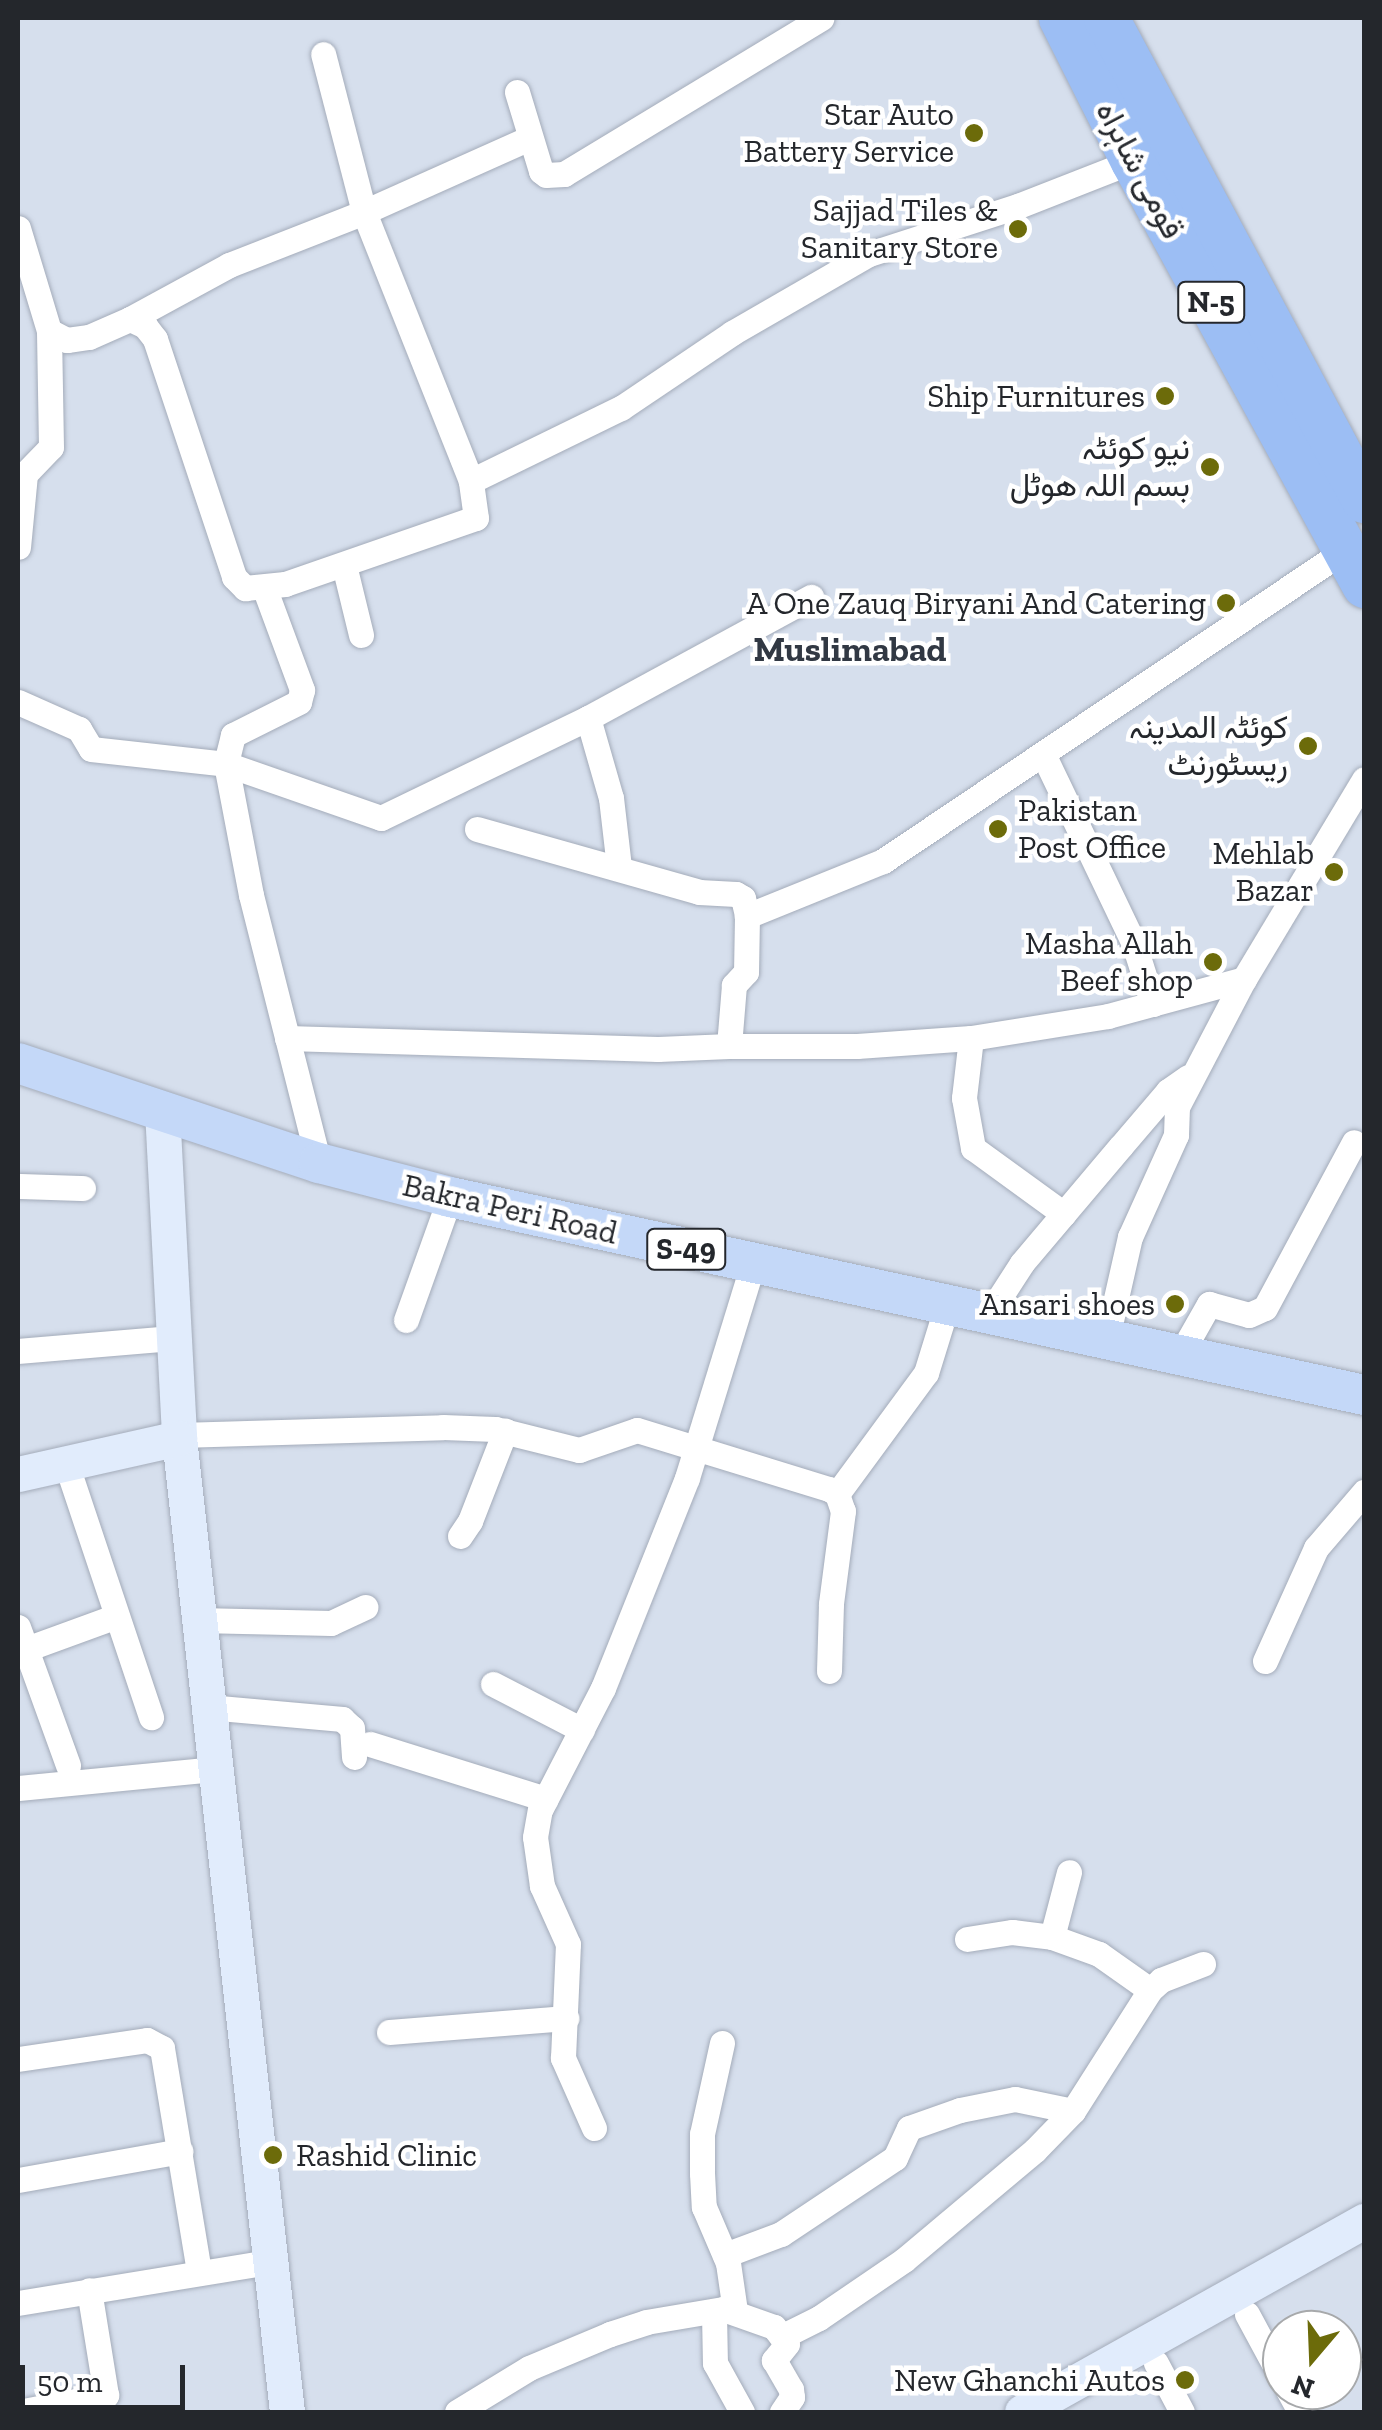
<!DOCTYPE html>
<meta charset="utf-8">
<style>
body{margin:0}
#map{position:relative;width:1382px;height:2430px;overflow:hidden;background:#d6dfed;font-family:"Zilla Slab",Vazirmatn,serif}
div>[style]{position:absolute}
.roads{filter:drop-shadow(0 0 2px #a4acba) drop-shadow(0 0 2px #a4acba)}
.street>*{height:25px;margin:-12.5px;padding:0 12.5px;transform-origin:12.5px;border-radius:12.5px;background:#fff}
.secondary>*{height:35px;margin:-17.5px;padding:0 17.5px;transform-origin:17.5px;border-radius:17.5px;background:#e1ecfc}
.primary>*{height:40px;margin:-20px;padding:0 20px;transform-origin:20px;border-radius:20px;background:#c4d8f8}
.highway>*{height:45px;margin:-22.5px;padding:0 22.5px;transform-origin:22.5px;border-radius:22.5px;background:#9cbef4}
.dots>*{width:28px;height:28px;translate:-50% -50%;box-sizing:border-box;border:5px solid #fff;border-radius:50%}
span{translate:-50% -50%;white-space:nowrap;text-align:center;line-height:1.15;-webkit-text-stroke:9px #fff;paint-order:stroke}
.shield-label span{padding:2px 8px;background:#fff;border:2px solid;border-radius:8px;-webkit-text-stroke-width:0}
.shield-label{font-size:30px;color:#24272c;font-weight:700}
.poi-label{font-size:32px;color:#24272c}
.right{translate:-100% -50%;text-align:right}
.left{translate:0 -50%;text-align:left}
.street-label{font-size:32px;color:#24272c}
.neighbourhood-label{font-size:35px;color:#313843;font-weight:700}
.frame{position:absolute;inset:0;border:20px solid #24272c;pointer-events:none}
.north{position:absolute;left:1262px;top:2310px;width:100px;height:100px;box-sizing:border-box;background:#fff;border:2px solid #a7a9ab;border-radius:50%;rotate:199deg;font-size:28px;font-weight:700;line-height:40px;text-align:center;color:#24272c}
.north::after{content:'';display:block;margin:auto;width:35px;height:45px;background:#6c6b0a;clip-path:polygon(50% 0,100% 100%,50% 72%,0 100%)}
.scale{position:absolute;left:20px;top:2365px;width:165px;height:45px;box-sizing:border-box;border:5px solid #24272c;border-top:0;padding-left:12px;font-size:30px;line-height:35px;white-space:nowrap;color:#24272c;-webkit-text-stroke:8px #fff;paint-order:stroke}
</style>
<div id="map">
<div class="roads">
<div class="street">
<div style="left:517px;top:92px;width:83px;rotate:73.1deg"></div>
<div style="left:541px;top:171px;width:6px;rotate:39deg"></div>
<div style="left:546px;top:175px;width:18px;rotate:-3deg"></div>
<div style="left:564px;top:174px;width:301px;rotate:-31.2deg"></div>
<div style="left:18px;top:228px;width:108px;rotate:73.2deg"></div>
<div style="left:49px;top:331px;width:20px;rotate:27deg"></div>
<div style="left:67px;top:340px;width:22px;rotate:-8deg"></div>
<div style="left:89px;top:337px;width:45px;rotate:-23.7deg"></div>
<div style="left:130px;top:319px;width:17px;rotate:25deg"></div>
<div style="left:145px;top:326px;width:16px;rotate:52deg"></div>
<div style="left:155px;top:339px;width:251px;rotate:71.6deg"></div>
<div style="left:234px;top:577px;width:16px;rotate:45deg"></div>
<div style="left:245px;top:588px;width:40px;rotate:-5.7deg"></div>
<div style="left:285px;top:584px;width:202px;rotate:-19.1deg"></div>
<div style="left:476px;top:518px;width:37px;rotate:-98deg"></div>
<div style="left:471px;top:481px;width:289px;rotate:-111.7deg"></div>
<div style="left:364px;top:212px;width:163px;rotate:-104.5deg"></div>
<div style="left:130px;top:319px;width:113px;rotate:-28.6deg"></div>
<div style="left:229px;top:265px;width:145px;rotate:-21.4deg"></div>
<div style="left:364px;top:212px;width:174px;rotate:-24.1deg"></div>
<div style="left:471px;top:481px;width:167px;rotate:-26deg"></div>
<div style="left:621px;top:408px;width:134px;rotate:-34deg"></div>
<div style="left:732px;top:333px;width:158px;rotate:-30deg"></div>
<div style="left:869px;top:254px;width:157px;rotate:-17.9deg"></div>
<div style="left:1018px;top:206px;width:123px;rotate:-21.4deg"></div>
<div style="left:18px;top:547px;width:73px;rotate:-84.5deg"></div>
<div style="left:25px;top:474px;width:37px;rotate:-46deg"></div>
<div style="left:51px;top:447px;width:116px;rotate:-91deg"></div>
<div style="left:1345px;top:550px;width:557px;rotate:146.05deg"></div>
<div style="left:883px;top:861px;width:147px;rotate:158deg"></div>
<div style="left:747px;top:916px;width:56px;rotate:91deg"></div>
<div style="left:746px;top:972px;width:18px;rotate:133deg"></div>
<div style="left:734px;top:985px;width:61px;rotate:94.7deg"></div>
<div style="left:729px;top:1046px;width:128px"></div>
<div style="left:857px;top:1046px;width:114px;rotate:-4deg"></div>
<div style="left:971px;top:1038px;width:139px;rotate:-9.1deg"></div>
<div style="left:1108px;top:1016px;width:141px;rotate:-15.2deg"></div>
<div style="left:1244px;top:979px;width:233px;rotate:-59deg"></div>
<div style="left:344px;top:565px;width:72px;rotate:76.3deg"></div>
<div style="left:264px;top:587px;width:110px;rotate:69.7deg"></div>
<div style="left:302px;top:690px;width:12px;rotate:104deg"></div>
<div style="left:299px;top:702px;width:74px;rotate:153.4deg"></div>
<div style="left:233px;top:735px;width:30px;rotate:104deg"></div>
<div style="left:226px;top:764px;width:133px;rotate:79.2deg"></div>
<div style="left:251px;top:895px;width:276px;rotate:75.8deg"></div>
<div style="left:18px;top:702px;width:67px;rotate:23.9deg"></div>
<div style="left:79px;top:729px;width:23px;rotate:59deg"></div>
<div style="left:91px;top:749px;width:136px;rotate:6.3deg"></div>
<div style="left:226px;top:764px;width:164px;rotate:19.2deg"></div>
<div style="left:381px;top:818px;width:230px;rotate:-25.8deg"></div>
<div style="left:588px;top:718px;width:254px;rotate:-28.5deg"></div>
<div style="left:588px;top:718px;width:83px;rotate:74deg"></div>
<div style="left:611px;top:798px;width:69px;rotate:83.4deg"></div>
<div style="left:1044px;top:756px;width:208px;rotate:64.4deg"></div>
<div style="left:1134px;top:944px;width:63px;rotate:72.4deg"></div>
<div style="left:477px;top:829px;width:231px;rotate:15.8deg"></div>
<div style="left:699px;top:892px;width:37px;rotate:3deg"></div>
<div style="left:736px;top:894px;width:8px;rotate:30deg"></div>
<div style="left:743px;top:898px;width:18px;rotate:77deg"></div>
<div style="left:287px;top:1038px;width:371px;rotate:1.7deg"></div>
<div style="left:658px;top:1049px;width:71px;rotate:-2.4deg"></div>
<div style="left:971px;top:1038px;width:60px;rotate:96.7deg"></div>
<div style="left:964px;top:1098px;width:51px;rotate:79.8deg"></div>
<div style="left:973px;top:1148px;width:112px;rotate:36deg"></div>
<div style="left:18px;top:1186px;width:65px;rotate:1.8deg"></div>
<div style="left:991px;top:1311px;width:57px;rotate:-57.1deg"></div>
<div style="left:1022px;top:1263px;width:153px;rotate:-49.8deg"></div>
<div style="left:1121px;top:1146px;width:72px;rotate:-49.5deg"></div>
<div style="left:1168px;top:1091px;width:24px;rotate:-35deg"></div>
<div style="left:406px;top:1320px;width:131px;rotate:-70.3deg"></div>
<div style="left:1107px;top:1338px;width:104px;rotate:-77.2deg"></div>
<div style="left:1130px;top:1237px;width:112px;rotate:-65.7deg"></div>
<div style="left:1176px;top:1135px;width:28px;rotate:-88deg"></div>
<div style="left:1177px;top:1107px;width:144px;rotate:-62.4deg"></div>
<div style="left:18px;top:1351px;width:157px;rotate:-4.8deg"></div>
<div style="left:1180px;top:1355px;width:59px;rotate:-60.4deg"></div>
<div style="left:1209px;top:1304px;width:41px;rotate:15.4deg"></div>
<div style="left:1249px;top:1315px;width:17px;rotate:-24deg"></div>
<div style="left:1265px;top:1308px;width:188px;rotate:-61.8deg"></div>
<div style="left:179px;top:1435px;width:264px;rotate:-1.7deg"></div>
<div style="left:443px;top:1427px;width:52px;rotate:2.2deg"></div>
<div style="left:495px;top:1429px;width:87px;rotate:14deg"></div>
<div style="left:579px;top:1450px;width:61px;rotate:-19deg"></div>
<div style="left:637px;top:1430px;width:201px;rotate:17.1deg"></div>
<div style="left:829px;top:1489px;width:9px;rotate:32deg"></div>
<div style="left:837px;top:1494px;width:18px;rotate:71deg"></div>
<div style="left:843px;top:1511px;width:94px;rotate:97.4deg"></div>
<div style="left:831px;top:1604px;width:67px;rotate:91.7deg"></div>
<div style="left:67px;top:1466px;width:265px;rotate:71.5deg"></div>
<div style="left:837px;top:1494px;width:150px;rotate:-53.7deg"></div>
<div style="left:926px;top:1373px;width:74px;rotate:-72.8deg"></div>
<div style="left:460px;top:1536px;width:18px;rotate:-56deg"></div>
<div style="left:470px;top:1521px;width:97px;rotate:-68.7deg"></div>
<div style="left:198px;top:1620px;width:133px;rotate:1.3deg"></div>
<div style="left:331px;top:1623px;width:38px;rotate:-25deg"></div>
<div style="left:18px;top:1627px;width:147px;rotate:70.1deg"></div>
<div style="left:18px;top:1652px;width:105px;rotate:-20deg"></div>
<div style="left:1265px;top:1661px;width:124px;rotate:-65.7deg"></div>
<div style="left:1316px;top:1548px;width:74px;rotate:-49.4deg"></div>
<div style="left:493px;top:1684px;width:100px;rotate:27.3deg"></div>
<div style="left:208px;top:1707px;width:135px;rotate:5.1deg"></div>
<div style="left:342px;top:1719px;width:13px;rotate:42deg"></div>
<div style="left:352px;top:1728px;width:29px;rotate:86deg"></div>
<div style="left:370px;top:1744px;width:184px;rotate:17.4deg"></div>
<div style="left:18px;top:1788px;width:197px;rotate:-5.5deg"></div>
<div style="left:1052px;top:1937px;width:67px;rotate:-75.3deg"></div>
<div style="left:967px;top:1939px;width:46px;rotate:-8.8deg"></div>
<div style="left:1012px;top:1932px;width:40px;rotate:7.1deg"></div>
<div style="left:1052px;top:1937px;width:50px;rotate:19.9deg"></div>
<div style="left:1099px;top:1954px;width:62px;rotate:35.2deg"></div>
<div style="left:389px;top:2032px;width:178px;rotate:-4.5deg"></div>
<div style="left:722px;top:2043px;width:93px;rotate:102.4deg"></div>
<div style="left:702px;top:2134px;width:39px;rotate:90deg"></div>
<div style="left:702px;top:2173px;width:34px;rotate:87deg"></div>
<div style="left:704px;top:2207px;width:61px;rotate:66.8deg"></div>
<div style="left:728px;top:2263px;width:49px;rotate:81.7deg"></div>
<div style="left:18px;top:2059px;width:130px;rotate:-8.4deg"></div>
<div style="left:147px;top:2040px;width:17px;rotate:28deg"></div>
<div style="left:162px;top:2048px;width:226px;rotate:80.6deg"></div>
<div style="left:594px;top:2128px;width:77px;rotate:-113.9deg"></div>
<div style="left:563px;top:2058px;width:114px;rotate:-87.5deg"></div>
<div style="left:568px;top:1944px;width:64px;rotate:-114.1deg"></div>
<div style="left:542px;top:1886px;width:49px;rotate:-98.1deg"></div>
<div style="left:535px;top:1837px;width:27px;rotate:-80deg"></div>
<div style="left:540px;top:1810px;width:137px;rotate:-62.7deg"></div>
<div style="left:603px;top:1688px;width:226px;rotate:-68.2deg"></div>
<div style="left:687px;top:1478px;width:225px;rotate:-72.9deg"></div>
<div style="left:18px;top:2180px;width:165px;rotate:-10.1deg"></div>
<div style="left:725px;top:2255px;width:60px;rotate:-20.6deg"></div>
<div style="left:781px;top:2234px;width:137px;rotate:-33.7deg"></div>
<div style="left:895px;top:2158px;width:33px;rotate:-65deg"></div>
<div style="left:909px;top:2128px;width:54px;rotate:-19.4deg"></div>
<div style="left:960px;top:2110px;width:56px;rotate:-11.3deg"></div>
<div style="left:1015px;top:2099px;width:59px;rotate:11.7deg"></div>
<div style="left:18px;top:2303px;width:253px;rotate:-9.3deg"></div>
<div style="left:714px;top:2313px;width:50px;rotate:88.9deg"></div>
<div style="left:715px;top:2363px;width:56px;rotate:61.1deg"></div>
<div style="left:1247px;top:2314px;width:74px;rotate:61.7deg"></div>
<div style="left:783px;top:2336px;width:40px;rotate:-26.6deg"></div>
<div style="left:819px;top:2318px;width:103px;rotate:-34.3deg"></div>
<div style="left:904px;top:2260px;width:171px;rotate:-40deg"></div>
<div style="left:1035px;top:2150px;width:54px;rotate:-45.7deg"></div>
<div style="left:1073px;top:2111px;width:143px;rotate:-57.5deg"></div>
<div style="left:1150px;top:1990px;width:15px;rotate:-42deg"></div>
<div style="left:1161px;top:1980px;width:45px;rotate:-20.9deg"></div>
<div style="left:1156px;top:2363px;width:55px;rotate:62deg"></div>
<div style="left:1288px;top:2390px;width:25px;rotate:61deg"></div>
<div style="left:18px;top:2412px;width:90px;rotate:-10.9deg"></div>
<div style="left:106px;top:2395px;width:106px;rotate:-99.2deg"></div>
<div style="left:457px;top:2412px;width:84px;rotate:-31.4deg"></div>
<div style="left:529px;top:2368px;width:88px;rotate:-22.8deg"></div>
<div style="left:610px;top:2334px;width:38px;rotate:-18deg"></div>
<div style="left:646px;top:2322px;width:78px;rotate:-9.6deg"></div>
<div style="left:723px;top:2309px;width:54px;rotate:19.4deg"></div>
<div style="left:774px;top:2327px;width:21px;rotate:53deg"></div>
<div style="left:787px;top:2344px;width:21px;rotate:129deg"></div>
<div style="left:774px;top:2360px;width:34px;rotate:60deg"></div>
<div style="left:791px;top:2389px;width:8px;rotate:83deg"></div>
<div style="left:792px;top:2397px;width:18px;rotate:124deg"></div>
</div>
<div class="secondary">
<div style="left:162px;top:1110px;width:328px;rotate:87deg"></div>
<div style="left:179px;top:1438px;width:980px;rotate:83.67deg"></div>
<div style="left:18px;top:1474px;width:165px;rotate:-12.6deg"></div>
<div style="left:1022px;top:2412px;width:392px;rotate:-29.2deg"></div>
</div>
<div class="primary">
<div style="left:18px;top:1063px;width:317px;rotate:18.4deg"></div>
<div style="left:319px;top:1163px;width:135px;rotate:14.5deg"></div>
<div style="left:450px;top:1197px;width:935px;rotate:12.22deg"></div>
</div>
<div class="highway">
<div style="left:1061px;top:18px;width:160px;rotate:63.3deg"></div>
<div style="left:1133px;top:161px;width:483px;rotate:61.4deg"></div>
<div style="left:1106px;top:18px;width:547px;rotate:61.84deg"></div>
</div>
</div>
<div class="dots">
<div style="left:974px;top:133px;background:#6c6b0a"></div>
<div style="left:1018px;top:229px;background:#6c6b0a"></div>
<div style="left:1165px;top:396px;background:#6c6b0a"></div>
<div style="left:1210px;top:467px;background:#6c6b0a"></div>
<div style="left:1226px;top:603px;background:#6c6b0a"></div>
<div style="left:1308px;top:746px;background:#6c6b0a"></div>
<div style="left:998px;top:829px;background:#6c6b0a"></div>
<div style="left:1334px;top:872px;background:#6c6b0a"></div>
<div style="left:1213px;top:962px;background:#6c6b0a"></div>
<div style="left:1175px;top:1304px;background:#6c6b0a"></div>
<div style="left:273px;top:2155px;background:#6c6b0a"></div>
<div style="left:1185px;top:2380px;background:#6c6b0a"></div>
</div>
<div class="shield-label">
<span style="left:1211px;top:302px">N-5</span>
<span style="left:686px;top:1249px">S-49</span>
</div>
<div class="poi-label">
<span class="right" style="left:954px;top:133px">Star Auto<br>Battery Service</span>
<span class="right" style="left:998px;top:229px">Sajjad Tiles &amp;<br>Sanitary Store</span>
<span class="right" style="left:1145px;top:396px">Ship Furnitures</span>
<span class="right" style="left:1190px;top:467px">نیو کوئٹہ<br>بسم اللہ ھوٹل</span>
<span class="right" style="left:1206px;top:603px">A One Zauq Biryani And Catering</span>
<span class="right" style="left:1288px;top:746px">کوئٹہ المدینہ<br>ریسٹورنٹ</span>
<span class="left" style="left:1018px;top:829px">Pakistan<br>Post Office</span>
<span class="right" style="left:1314px;top:872px">Mehlab<br>Bazar</span>
<span class="right" style="left:1193px;top:962px">Masha Allah<br>Beef shop</span>
<span class="right" style="left:1155px;top:1304px">Ansari shoes</span>
<span class="left" style="left:296px;top:2155px">Rashid Clinic</span>
<span class="right" style="left:1165px;top:2380px">New Ghanchi Autos</span>
</div>
<div class="street-label">
<span style="left:1140px;top:170px;rotate:62deg">قومی شاہراہ</span>
<span style="left:510px;top:1209px;rotate:13deg">Bakra Peri Road</span>
</div>
<div class="neighbourhood-label">
<span style="left:850px;top:649px">Muslimabad</span>
</div>
<div class="frame"></div>
<div class="north">N</div>
<div class="scale">50 m</div>
</div>
